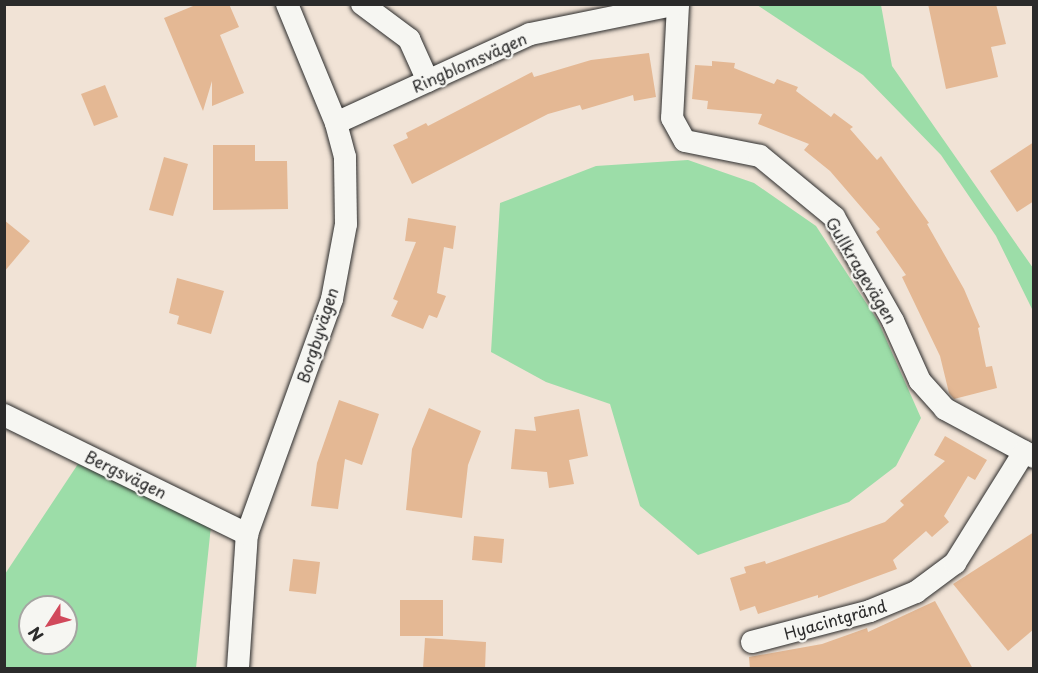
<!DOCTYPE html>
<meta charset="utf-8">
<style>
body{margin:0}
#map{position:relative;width:1038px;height:673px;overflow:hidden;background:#f1e3d6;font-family:"Playpen Sans",sans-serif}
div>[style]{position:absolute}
.green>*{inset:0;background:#9cdda8}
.building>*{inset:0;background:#e4b894}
.roads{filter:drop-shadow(0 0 2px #2b2b2b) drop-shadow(0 0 2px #2b2b2b)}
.street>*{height:22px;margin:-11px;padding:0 11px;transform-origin:11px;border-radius:11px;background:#f6f6f2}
span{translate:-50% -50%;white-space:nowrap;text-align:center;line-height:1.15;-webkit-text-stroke:4.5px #f6f6f2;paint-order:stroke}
.street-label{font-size:16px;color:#2b2b2b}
.frame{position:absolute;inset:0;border:6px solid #2b2b2b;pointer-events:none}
.north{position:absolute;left:18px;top:595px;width:60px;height:60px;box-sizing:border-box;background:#f6f6f2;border:2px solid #a5a5a2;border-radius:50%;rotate:234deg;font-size:16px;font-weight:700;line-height:24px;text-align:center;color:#2b2b2b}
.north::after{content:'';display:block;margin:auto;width:21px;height:27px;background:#d1495b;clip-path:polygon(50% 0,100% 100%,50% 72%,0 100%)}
</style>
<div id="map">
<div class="green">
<div style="clip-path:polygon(757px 5px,881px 5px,892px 66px,1033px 268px,1033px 311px,996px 236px,941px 155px,863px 75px)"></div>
<div style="clip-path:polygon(688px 160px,754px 183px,816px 226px,878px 321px,921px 418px,896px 466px,849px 502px,698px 555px,640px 506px,610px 404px,546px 382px,491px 352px,500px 203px,596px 166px)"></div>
<div style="clip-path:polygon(evenodd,78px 464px,211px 526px,196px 668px,5px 668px,5px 574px,78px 464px,30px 607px,66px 607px,66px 643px,30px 643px,30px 607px)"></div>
</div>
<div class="building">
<div style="clip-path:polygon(198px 4px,229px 4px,239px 27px,220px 35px,244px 93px,212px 106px,212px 81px,203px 111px,164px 18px)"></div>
<div style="clip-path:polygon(928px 4px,996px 4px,1006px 44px,991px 47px,998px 77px,946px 89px)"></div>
<div style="clip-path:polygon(649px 53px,656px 97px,634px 101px,633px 95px,582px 110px,580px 105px,548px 114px,412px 184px,393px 145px,408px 138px,406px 133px,426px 123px,428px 126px,532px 72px,534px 77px,591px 60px)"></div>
<div style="clip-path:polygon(712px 61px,735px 63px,734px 68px,774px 84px,777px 79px,798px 87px,796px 91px,831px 117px,834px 113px,853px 127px,850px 129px,877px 160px,881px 156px,929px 223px,927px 224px,964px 289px,980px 327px,978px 328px,986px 367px,992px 366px,997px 388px,954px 399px,949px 393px,940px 356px,902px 277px,906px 275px,876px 232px,880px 229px,830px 171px,804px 150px,809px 144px,758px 124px,762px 114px,707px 109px,708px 101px,692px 99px,695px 65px,712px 66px)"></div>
<div style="clip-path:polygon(105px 85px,118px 117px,94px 126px,81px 94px)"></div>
<div style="clip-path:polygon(1034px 142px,1034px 201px,1017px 212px,990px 171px)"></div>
<div style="clip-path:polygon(213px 145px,255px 145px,255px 161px,287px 161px,288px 209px,213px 210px)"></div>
<div style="clip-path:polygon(164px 157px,188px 164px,173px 216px,149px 210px)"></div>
<div style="clip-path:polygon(408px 218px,456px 226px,453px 249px,444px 247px,437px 293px,446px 296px,437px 318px,429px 315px,423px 329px,391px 316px,398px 301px,393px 299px,416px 242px,405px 241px)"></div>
<div style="clip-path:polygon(4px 220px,30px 241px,4px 272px)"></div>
<div style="clip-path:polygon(177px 278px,224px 291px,211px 334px,177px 324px,179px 316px,169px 313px)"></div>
<div style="clip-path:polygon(339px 400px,379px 414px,362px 465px,345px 459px,338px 509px,311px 506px,317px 463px)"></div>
<div style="clip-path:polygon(429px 408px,481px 431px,468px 465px,462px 518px,406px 510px,412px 449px)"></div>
<div style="clip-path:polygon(579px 409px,588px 456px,569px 460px,574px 484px,549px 488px,547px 472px,511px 469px,515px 429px,536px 431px,534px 417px)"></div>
<div style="clip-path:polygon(945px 436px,987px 460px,975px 480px,968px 476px,944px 516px,949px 522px,932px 537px,926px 531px,893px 560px,897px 569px,818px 598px,818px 595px,758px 614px,755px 606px,740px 611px,730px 578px,746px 573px,744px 567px,765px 561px,766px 564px,885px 522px,904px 505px,900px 501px,945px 461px,934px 455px)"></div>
<div style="clip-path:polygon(1034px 532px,1034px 629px,1008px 651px,953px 584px)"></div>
<div style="clip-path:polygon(474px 536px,504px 539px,502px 563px,472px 560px)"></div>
<div style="clip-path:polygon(293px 559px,320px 562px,316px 594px,289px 591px)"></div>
<div style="clip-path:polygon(400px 600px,443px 600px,443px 636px,400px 636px)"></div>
<div style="clip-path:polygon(935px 601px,973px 669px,750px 669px,749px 657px,822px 644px,867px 628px,868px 632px)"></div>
<div style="clip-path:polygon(425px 638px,486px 642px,485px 669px,423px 669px)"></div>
</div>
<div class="roads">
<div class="street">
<div style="left:362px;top:4px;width:59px;rotate:36.7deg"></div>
<div style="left:409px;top:39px;width:46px;rotate:65.7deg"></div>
<div style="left:678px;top:5px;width:113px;rotate:93deg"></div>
<div style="left:672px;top:118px;width:26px;rotate:61deg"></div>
<div style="left:685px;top:141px;width:76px;rotate:11.3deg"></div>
<div style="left:760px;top:156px;width:96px;rotate:39.5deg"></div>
<div style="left:834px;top:217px;width:120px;rotate:60.4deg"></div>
<div style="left:893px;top:321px;width:66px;rotate:65.8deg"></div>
<div style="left:920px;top:381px;width:38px;rotate:48deg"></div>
<div style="left:945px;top:409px;width:101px;rotate:28.3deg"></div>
<div style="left:336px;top:123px;width:213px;rotate:-24.6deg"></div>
<div style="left:530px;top:34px;width:151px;rotate:-11.5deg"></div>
<div style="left:4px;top:415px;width:271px;rotate:26.1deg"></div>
<div style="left:752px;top:642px;width:122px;rotate:-14.7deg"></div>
<div style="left:870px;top:611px;width:50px;rotate:-22.4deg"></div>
<div style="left:916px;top:592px;width:49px;rotate:-36.6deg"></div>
<div style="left:955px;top:563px;width:131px;rotate:-58.1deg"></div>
<div style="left:238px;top:668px;width:134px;rotate:-86.2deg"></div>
<div style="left:247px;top:534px;width:250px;rotate:-70.1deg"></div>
<div style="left:332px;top:299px;width:76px;rotate:-79.4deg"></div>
<div style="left:346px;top:224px;width:67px;rotate:-90.9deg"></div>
<div style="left:345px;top:157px;width:35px;rotate:-105deg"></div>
<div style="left:336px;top:123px;width:129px;rotate:-112.4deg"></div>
</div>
</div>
<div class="street-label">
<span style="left:469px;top:62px;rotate:-24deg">Ringblomsvägen</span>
<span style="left:862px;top:270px;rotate:59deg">Gullkragevägen</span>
<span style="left:317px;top:335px;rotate:-72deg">Borgbyvägen</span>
<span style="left:126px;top:474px;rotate:26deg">Bergsvägen</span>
<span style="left:835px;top:619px;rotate:-16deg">Hyacintgränd</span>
</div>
<div class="frame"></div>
<div class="north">N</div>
</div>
